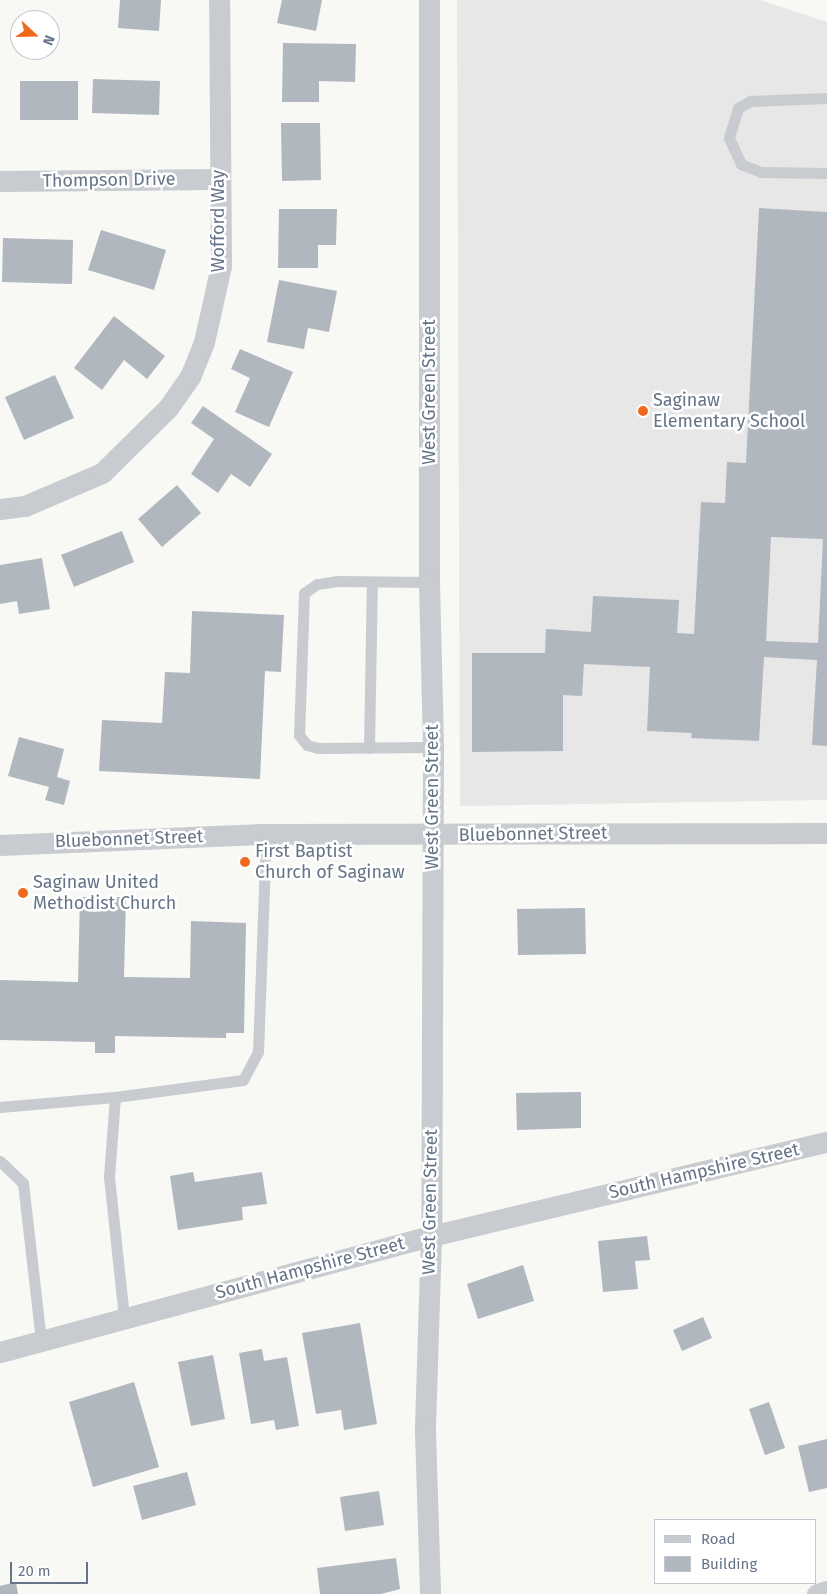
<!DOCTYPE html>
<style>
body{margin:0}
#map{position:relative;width:827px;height:1594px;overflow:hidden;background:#f8f8f5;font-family:"Fira Sans",sans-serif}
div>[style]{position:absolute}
.built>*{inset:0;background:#e6e7e6}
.building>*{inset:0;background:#b1b7be}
.lane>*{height:11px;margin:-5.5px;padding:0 5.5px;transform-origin:5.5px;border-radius:5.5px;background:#c8cbcf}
.street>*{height:21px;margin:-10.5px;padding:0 10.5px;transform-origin:10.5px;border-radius:10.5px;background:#c8cbcf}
.dots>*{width:14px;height:14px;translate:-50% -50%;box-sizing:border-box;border:2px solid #fff;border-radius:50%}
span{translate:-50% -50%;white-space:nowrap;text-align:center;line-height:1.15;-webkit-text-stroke:5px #fff;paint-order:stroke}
.street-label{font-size:18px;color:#657488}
.poi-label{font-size:18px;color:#657488}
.left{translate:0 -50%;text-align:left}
.legend{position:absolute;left:654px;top:1519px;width:162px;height:65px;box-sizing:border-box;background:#fff;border:1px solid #c1c7cf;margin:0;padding:6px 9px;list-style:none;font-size:15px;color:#657488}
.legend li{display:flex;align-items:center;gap:10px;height:25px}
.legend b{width:25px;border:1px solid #c1c7cf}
.north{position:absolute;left:10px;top:10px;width:50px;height:50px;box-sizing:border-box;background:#fff;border:1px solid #c1c7cf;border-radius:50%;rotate:111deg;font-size:14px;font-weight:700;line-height:20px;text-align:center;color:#657488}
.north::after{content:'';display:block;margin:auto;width:18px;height:22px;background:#f0681d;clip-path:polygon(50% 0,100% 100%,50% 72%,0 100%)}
.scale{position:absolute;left:10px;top:1562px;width:78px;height:22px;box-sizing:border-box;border:2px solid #657488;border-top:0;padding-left:6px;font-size:15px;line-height:18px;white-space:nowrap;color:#657488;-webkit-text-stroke:4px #fff;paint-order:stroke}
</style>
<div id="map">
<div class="built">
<div style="clip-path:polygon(457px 0,760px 0,827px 22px,827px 800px,460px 806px)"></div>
</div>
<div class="building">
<div style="clip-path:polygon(120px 0,161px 0,159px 31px,118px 28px)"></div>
<div style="clip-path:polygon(282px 0,322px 0,316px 31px,277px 23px)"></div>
<div style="clip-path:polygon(283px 43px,356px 44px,355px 82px,319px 81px,319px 102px,282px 102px)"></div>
<div style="clip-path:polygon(93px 79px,160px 81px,159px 115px,92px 113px)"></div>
<div style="clip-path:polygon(20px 81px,78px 81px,78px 120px,20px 120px)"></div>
<div style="clip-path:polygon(281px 123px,320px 123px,321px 180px,282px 181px)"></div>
<div style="clip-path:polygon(evenodd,759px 208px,827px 212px,827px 746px,812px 745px,817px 660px,764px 657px,759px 741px,691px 738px,692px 733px,647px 731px,650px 667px,584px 664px,582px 696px,563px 695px,563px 751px,472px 752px,472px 653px,545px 653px,546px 629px,591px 632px,593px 596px,679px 600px,677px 633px,694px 634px,701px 502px,725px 503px,727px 462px,746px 463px,759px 208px,771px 537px,823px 539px,818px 643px,766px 641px,771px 537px)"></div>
<div style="clip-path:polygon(279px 209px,337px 209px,336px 245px,318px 245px,318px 268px,278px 268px)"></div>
<div style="clip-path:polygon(101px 230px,166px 250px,154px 290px,88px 270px)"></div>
<div style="clip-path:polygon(3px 238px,73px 240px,72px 284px,2px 282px)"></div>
<div style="clip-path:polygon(279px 280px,337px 291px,329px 332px,308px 328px,304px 349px,267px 342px)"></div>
<div style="clip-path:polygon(114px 316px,165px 356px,147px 379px,124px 360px,102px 390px,74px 368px)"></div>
<div style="clip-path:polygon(240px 349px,293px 372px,269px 427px,235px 412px,250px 378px,231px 369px)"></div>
<div style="clip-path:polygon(55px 375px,74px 418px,24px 440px,5px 397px)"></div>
<div style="clip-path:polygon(203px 406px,272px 454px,250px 487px,231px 474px,218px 493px,191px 474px,214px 439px,191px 423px)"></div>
<div style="clip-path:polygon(177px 485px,201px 513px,162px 547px,138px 519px)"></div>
<div style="clip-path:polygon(122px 531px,134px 562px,74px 587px,61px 555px)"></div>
<div style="clip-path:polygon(42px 558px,50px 609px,19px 614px,17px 601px,0 604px,0 565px)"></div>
<div style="clip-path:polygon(192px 611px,284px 615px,281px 672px,265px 671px,260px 779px,99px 771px,102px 720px,162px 723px,165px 672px,190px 673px)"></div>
<div style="clip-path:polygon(19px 737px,64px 749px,57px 777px,70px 781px,64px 805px,45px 800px,49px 787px,8px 776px)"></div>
<div style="clip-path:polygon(80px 897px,126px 897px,124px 977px,190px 978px,191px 921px,246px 923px,244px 1033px,226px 1033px,226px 1038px,115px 1036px,115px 1053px,95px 1053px,95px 1042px,0 1040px,0 980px,78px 982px)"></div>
<div style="clip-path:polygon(585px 908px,586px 954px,518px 955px,517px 909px)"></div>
<div style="clip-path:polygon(581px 1092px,581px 1128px,517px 1130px,516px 1093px)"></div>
<div style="clip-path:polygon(193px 1172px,195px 1182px,262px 1172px,267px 1204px,242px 1207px,243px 1220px,178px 1230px,170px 1176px)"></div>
<div style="clip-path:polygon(647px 1236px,650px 1260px,635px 1261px,638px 1289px,603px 1292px,598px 1241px)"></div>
<div style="clip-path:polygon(523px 1265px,534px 1301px,478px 1319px,467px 1284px)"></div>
<div style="clip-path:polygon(703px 1317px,712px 1338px,682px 1351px,673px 1330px)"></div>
<div style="clip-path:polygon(360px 1323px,377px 1424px,344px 1430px,341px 1410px,316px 1414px,302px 1333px)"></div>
<div style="clip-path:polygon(262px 1349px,264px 1361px,287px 1357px,299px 1426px,276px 1430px,274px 1420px,251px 1424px,239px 1353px)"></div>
<div style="clip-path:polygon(213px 1355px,225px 1419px,191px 1426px,178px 1362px)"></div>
<div style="clip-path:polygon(134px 1382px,159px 1467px,93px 1487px,69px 1402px)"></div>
<div style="clip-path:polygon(769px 1402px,785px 1448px,765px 1455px,749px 1409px)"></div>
<div style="clip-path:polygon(827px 1439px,827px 1488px,809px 1492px,798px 1446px)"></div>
<div style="clip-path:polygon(187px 1472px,196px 1505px,142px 1520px,133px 1486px)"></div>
<div style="clip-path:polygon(379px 1491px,384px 1525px,345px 1531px,340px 1497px)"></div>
<div style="clip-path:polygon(396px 1558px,400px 1589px,381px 1594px,320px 1594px,317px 1568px)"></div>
<div style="clip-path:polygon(16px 1582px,18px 1594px,0 1594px,0 1586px)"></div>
</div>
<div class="lane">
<div style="left:827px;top:98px;width:77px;rotate:177.8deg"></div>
<div style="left:750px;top:101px;width:14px;rotate:150deg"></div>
<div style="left:738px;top:108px;width:31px;rotate:107deg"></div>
<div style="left:729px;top:138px;width:29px;rotate:65deg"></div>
<div style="left:741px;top:164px;width:22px;rotate:22deg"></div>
<div style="left:761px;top:172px;width:66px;rotate:0.9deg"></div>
<div style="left:429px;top:582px;width:92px;rotate:-179.4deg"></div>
<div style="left:337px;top:581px;width:20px;rotate:171deg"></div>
<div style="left:317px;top:584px;width:16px;rotate:145deg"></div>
<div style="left:304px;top:593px;width:142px;rotate:92deg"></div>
<div style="left:299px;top:735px;width:13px;rotate:51deg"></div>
<div style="left:307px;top:745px;width:11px;rotate:15deg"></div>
<div style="left:318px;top:748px;width:115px;rotate:-0.5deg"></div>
<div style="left:369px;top:748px;width:166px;rotate:-89deg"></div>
<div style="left:115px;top:1097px;width:129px;rotate:-7.6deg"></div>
<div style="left:243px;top:1080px;width:32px;rotate:-62deg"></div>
<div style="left:258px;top:1052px;width:218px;rotate:-87.9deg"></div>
<div style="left:0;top:1107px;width:115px;rotate:-5deg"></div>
<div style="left:115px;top:1097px;width:80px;rotate:94.3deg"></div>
<div style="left:109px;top:1177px;width:141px;rotate:83.9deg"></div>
<div style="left:0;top:1161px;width:32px;rotate:44deg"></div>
<div style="left:23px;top:1183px;width:159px;rotate:83.5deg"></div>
</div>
<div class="street">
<div style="left:429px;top:0;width:582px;rotate:90deg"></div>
<div style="left:429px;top:582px;width:165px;rotate:88.6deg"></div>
<div style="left:433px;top:747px;width:489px;rotate:90.2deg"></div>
<div style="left:431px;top:1236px;width:196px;rotate:91.8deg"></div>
<div style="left:425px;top:1432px;width:162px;rotate:88.2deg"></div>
<div style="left:0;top:181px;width:218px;rotate:-0.5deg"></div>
<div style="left:0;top:509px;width:25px;rotate:-7deg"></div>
<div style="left:25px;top:506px;width:84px;rotate:-23.2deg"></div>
<div style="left:102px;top:473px;width:93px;rotate:-44.6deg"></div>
<div style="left:168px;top:408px;width:38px;rotate:-55deg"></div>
<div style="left:190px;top:377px;width:38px;rotate:-68deg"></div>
<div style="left:204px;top:342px;width:78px;rotate:-77.4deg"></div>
<div style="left:221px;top:266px;width:266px;rotate:-90.4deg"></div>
<div style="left:0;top:845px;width:266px;rotate:-2.4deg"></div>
<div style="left:266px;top:834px;width:561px;rotate:-0.1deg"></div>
<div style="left:0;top:1352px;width:446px;rotate:-15.1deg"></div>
<div style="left:431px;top:1236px;width:407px;rotate:-13.4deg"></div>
<div style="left:817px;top:1594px;width:10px;rotate:-17deg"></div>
</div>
<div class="dots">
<div style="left:643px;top:411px;background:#f0681d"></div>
<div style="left:245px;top:862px;background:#f0681d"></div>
<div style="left:23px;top:893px;background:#f0681d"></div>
</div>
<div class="street-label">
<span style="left:109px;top:180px;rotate:-1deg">Thompson Drive</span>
<span style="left:218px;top:221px;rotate:-90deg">Wofford Way</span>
<span style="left:429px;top:392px;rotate:-90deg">West Green Street</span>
<span style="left:432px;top:797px;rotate:-90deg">West Green Street</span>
<span style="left:533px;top:834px;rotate:-1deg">Bluebonnet Street</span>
<span style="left:129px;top:839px;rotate:-2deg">Bluebonnet Street</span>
<span style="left:704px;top:1171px;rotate:-13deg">South Hampshire Street</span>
<span style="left:430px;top:1202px;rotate:-89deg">West Green Street</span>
<span style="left:310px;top:1268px;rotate:-15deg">South Hampshire Street</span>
</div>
<div class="poi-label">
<span class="left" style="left:653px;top:411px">Saginaw<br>Elementary School</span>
<span class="left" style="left:255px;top:862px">First Baptist<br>Church of Saginaw</span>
<span class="left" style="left:33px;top:893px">Saginaw United<br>Methodist Church</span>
</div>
<ul class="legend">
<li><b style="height:6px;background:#c8cbcf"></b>Road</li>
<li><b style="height:14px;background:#b1b7be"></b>Building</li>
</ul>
<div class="north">N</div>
<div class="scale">20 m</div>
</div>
